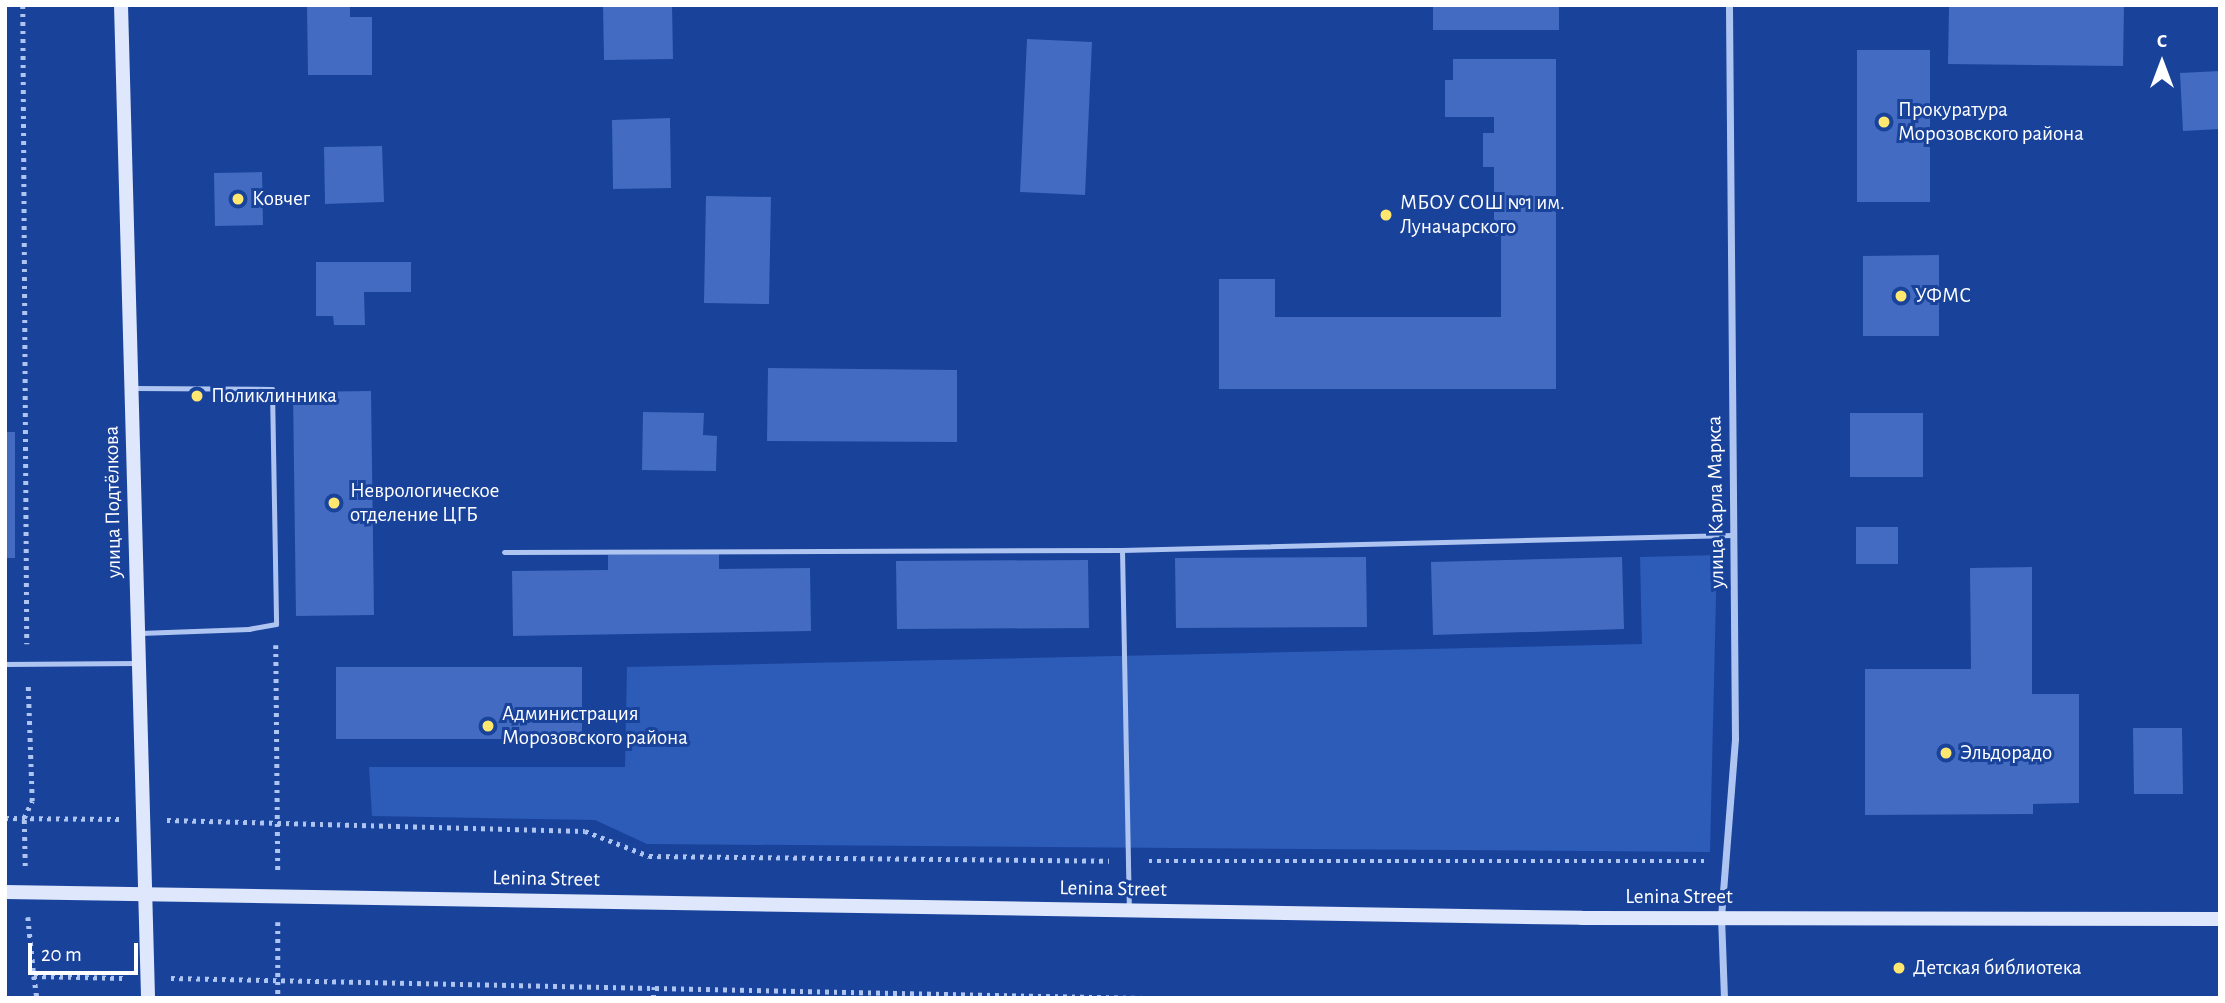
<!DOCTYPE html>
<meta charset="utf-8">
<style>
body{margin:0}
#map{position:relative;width:2225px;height:1003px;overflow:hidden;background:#19429b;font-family:"Alegreya Sans",sans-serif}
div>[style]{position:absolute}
.green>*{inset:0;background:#2d5bb8}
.building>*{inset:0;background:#426bc1}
.path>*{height:4.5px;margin-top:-2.25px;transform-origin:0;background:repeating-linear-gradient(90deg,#afc5f1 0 3.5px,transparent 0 8.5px)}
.lane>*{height:5px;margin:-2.5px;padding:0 2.5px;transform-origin:2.5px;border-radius:2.5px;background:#afc5f1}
.street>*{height:7px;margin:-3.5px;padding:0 3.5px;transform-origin:3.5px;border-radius:3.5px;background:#afc5f1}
.secondary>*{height:14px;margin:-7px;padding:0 7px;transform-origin:7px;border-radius:7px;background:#dee7fc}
.dots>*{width:19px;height:19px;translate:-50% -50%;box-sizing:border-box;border:4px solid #19429b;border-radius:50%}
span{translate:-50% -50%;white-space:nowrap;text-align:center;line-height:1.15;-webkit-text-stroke:6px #19429b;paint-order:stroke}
.poi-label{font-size:21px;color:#fff}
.left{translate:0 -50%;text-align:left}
.street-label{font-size:21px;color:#fff}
.frame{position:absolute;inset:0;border:7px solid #fff;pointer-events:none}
.north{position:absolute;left:2127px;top:28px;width:70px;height:70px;-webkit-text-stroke:5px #19429b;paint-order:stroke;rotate:0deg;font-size:19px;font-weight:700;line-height:28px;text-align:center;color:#fff}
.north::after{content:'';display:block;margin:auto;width:24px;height:32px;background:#fff;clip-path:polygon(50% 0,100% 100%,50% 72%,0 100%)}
.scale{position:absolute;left:28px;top:943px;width:110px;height:32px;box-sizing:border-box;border:4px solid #fff;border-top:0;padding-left:9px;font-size:21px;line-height:24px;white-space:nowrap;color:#fff;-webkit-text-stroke:5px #19429b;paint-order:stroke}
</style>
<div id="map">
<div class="green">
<div style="clip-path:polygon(1717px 555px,1710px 852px,647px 844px,595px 820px,372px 816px,369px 767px,625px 767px,627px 667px,1642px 644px,1640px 557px)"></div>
</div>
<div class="building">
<div style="clip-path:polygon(307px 5px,350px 5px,350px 17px,372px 17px,372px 75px,308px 75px)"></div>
<div style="clip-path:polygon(603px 5px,672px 5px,673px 59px,604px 60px)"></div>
<div style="clip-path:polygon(1433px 5px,1559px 5px,1559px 30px,1433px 30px)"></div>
<div style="clip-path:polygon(1963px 5px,2124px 5px,2123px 66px,1948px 64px,1949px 7px)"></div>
<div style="clip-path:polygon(1027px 39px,1092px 42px,1085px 195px,1020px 192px)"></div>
<div style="clip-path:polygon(1857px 50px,1930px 50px,1930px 202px,1857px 202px)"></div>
<div style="clip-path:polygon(1453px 59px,1556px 59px,1556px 389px,1219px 389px,1219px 279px,1275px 279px,1275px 317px,1501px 317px,1501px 236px,1494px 236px,1494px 167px,1483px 167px,1483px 133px,1494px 133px,1494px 117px,1445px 117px,1445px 80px,1453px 80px)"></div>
<div style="clip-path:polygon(2220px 71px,2220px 129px,2183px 131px,2180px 73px)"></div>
<div style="clip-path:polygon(670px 118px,671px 188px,613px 189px,612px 120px)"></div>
<div style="clip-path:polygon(382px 146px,384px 202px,325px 204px,324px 147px)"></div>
<div style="clip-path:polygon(262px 172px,263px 225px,215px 226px,214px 173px)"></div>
<div style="clip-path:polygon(706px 196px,771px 197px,769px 304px,704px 303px)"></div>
<div style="clip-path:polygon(1939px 255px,1939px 336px,1863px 336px,1863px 256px)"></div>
<div style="clip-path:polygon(316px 262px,411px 262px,411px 292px,364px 292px,365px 325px,334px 325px,333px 316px,316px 316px)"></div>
<div style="clip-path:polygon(768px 368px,957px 370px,957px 442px,767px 441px)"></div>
<div style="clip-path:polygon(371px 391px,374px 615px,296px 616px,293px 392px)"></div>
<div style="clip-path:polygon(643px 412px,704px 413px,703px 435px,717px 436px,716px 471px,642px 470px)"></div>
<div style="clip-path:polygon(1850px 413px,1923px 413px,1923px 477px,1850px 477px)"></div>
<div style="clip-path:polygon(5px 432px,15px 432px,15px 558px,5px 558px)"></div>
<div style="clip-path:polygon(1856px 527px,1898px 527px,1898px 564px,1856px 564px)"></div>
<div style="clip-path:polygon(719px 554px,719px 569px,810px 568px,811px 631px,513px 636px,512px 571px,608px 570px,608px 555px)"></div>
<div style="clip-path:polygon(1366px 557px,1367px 627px,1176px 628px,1175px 558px)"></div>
<div style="clip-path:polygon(1622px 557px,1624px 629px,1433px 635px,1431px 562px)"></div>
<div style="clip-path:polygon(1088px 560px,1089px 628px,897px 629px,896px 561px)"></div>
<div style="clip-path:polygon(2032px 567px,2032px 694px,2079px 694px,2079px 803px,2033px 804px,2033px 814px,1865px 815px,1865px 669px,1971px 669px,1970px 568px)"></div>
<div style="clip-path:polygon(336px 667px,582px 667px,582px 739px,336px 739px)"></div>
<div style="clip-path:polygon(2133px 728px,2182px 728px,2183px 794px,2134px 794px)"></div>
</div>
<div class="path">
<div style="left:23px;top:5px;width:639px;rotate:89.64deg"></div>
<div style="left:276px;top:645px;width:226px;rotate:89.5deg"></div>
<div style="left:5px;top:818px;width:115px;rotate:0.5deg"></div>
<div style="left:167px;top:820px;width:418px;rotate:1.5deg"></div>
<div style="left:585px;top:831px;width:69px;rotate:21.3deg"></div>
<div style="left:649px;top:856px;width:460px;rotate:0.6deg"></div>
<div style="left:1149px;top:861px;width:555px"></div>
<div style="left:25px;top:866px;width:48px;rotate:-91.2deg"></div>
<div style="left:24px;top:818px;width:19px;rotate:-65deg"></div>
<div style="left:32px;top:801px;width:117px;rotate:-92deg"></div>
<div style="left:28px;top:917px;width:59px;rotate:84.2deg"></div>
<div style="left:34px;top:976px;width:89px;rotate:1.3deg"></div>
<div style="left:278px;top:922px;width:76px;rotate:90deg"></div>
<div style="left:34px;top:976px;width:22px;rotate:82deg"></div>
<div style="left:171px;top:978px;width:975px;rotate:1.18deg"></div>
<div style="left:653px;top:998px;width:11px;rotate:-85deg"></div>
</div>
<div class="lane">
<div style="left:135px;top:388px;width:137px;rotate:0.4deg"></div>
<div style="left:272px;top:389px;width:235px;rotate:89deg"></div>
<div style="left:276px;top:624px;width:27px;rotate:170deg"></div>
<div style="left:249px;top:629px;width:109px;rotate:177.9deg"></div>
<div style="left:1122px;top:550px;width:360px;rotate:88.9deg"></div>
<div style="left:504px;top:552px;width:618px;rotate:-0.19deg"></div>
<div style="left:1122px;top:550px;width:611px;rotate:-1.41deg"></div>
<div style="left:5px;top:664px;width:133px;rotate:-0.4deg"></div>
</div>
<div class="street">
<div style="left:1724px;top:998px;width:81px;rotate:-92.1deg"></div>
<div style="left:1721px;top:917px;width:179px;rotate:-85.5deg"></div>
<div style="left:1735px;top:739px;width:734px;rotate:-90.47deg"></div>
</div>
<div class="secondary">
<div style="left:121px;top:5px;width:993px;rotate:88.44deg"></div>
<div style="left:5px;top:892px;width:1577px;rotate:0.94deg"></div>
<div style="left:1582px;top:918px;width:638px;rotate:0.09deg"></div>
</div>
<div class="dots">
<div style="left:1884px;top:122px;background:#ffe770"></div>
<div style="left:238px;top:199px;background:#ffe770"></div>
<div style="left:1386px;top:215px;background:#ffe770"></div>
<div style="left:1901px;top:296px;background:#ffe770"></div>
<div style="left:197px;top:396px;background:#ffe770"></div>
<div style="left:334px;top:503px;background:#ffe770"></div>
<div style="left:488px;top:726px;background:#ffe770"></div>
<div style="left:1946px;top:753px;background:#ffe770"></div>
<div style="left:1899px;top:968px;background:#ffe770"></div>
</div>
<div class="poi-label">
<span class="left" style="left:1898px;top:122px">Прокуратура<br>Морозовского района</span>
<span class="left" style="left:252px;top:199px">Ковчег</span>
<span class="left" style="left:1400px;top:215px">МБОУ СОШ №1 им.<br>Луначарского</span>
<span class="left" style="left:1915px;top:296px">УФМС</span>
<span class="left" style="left:211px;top:396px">Поликлинника</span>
<span class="left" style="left:350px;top:503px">Неврологическое<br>отделение ЦГБ</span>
<span class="left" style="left:502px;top:726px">Администрация<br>Морозовского района</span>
<span class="left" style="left:1960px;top:753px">Эльдорадо</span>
<span class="left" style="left:1913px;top:968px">Детская библиотека</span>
</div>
<div class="street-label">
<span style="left:113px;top:502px;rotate:-91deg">улица Подтёлкова</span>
<span style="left:1716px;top:502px;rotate:-91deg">улица Карла Маркса</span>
<span style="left:546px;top:879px;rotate:1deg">Lenina Street</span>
<span style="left:1113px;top:889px;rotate:1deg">Lenina Street</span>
<span style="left:1679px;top:897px">Lenina Street</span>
</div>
<div class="frame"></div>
<div class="north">С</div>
<div class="scale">20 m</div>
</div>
